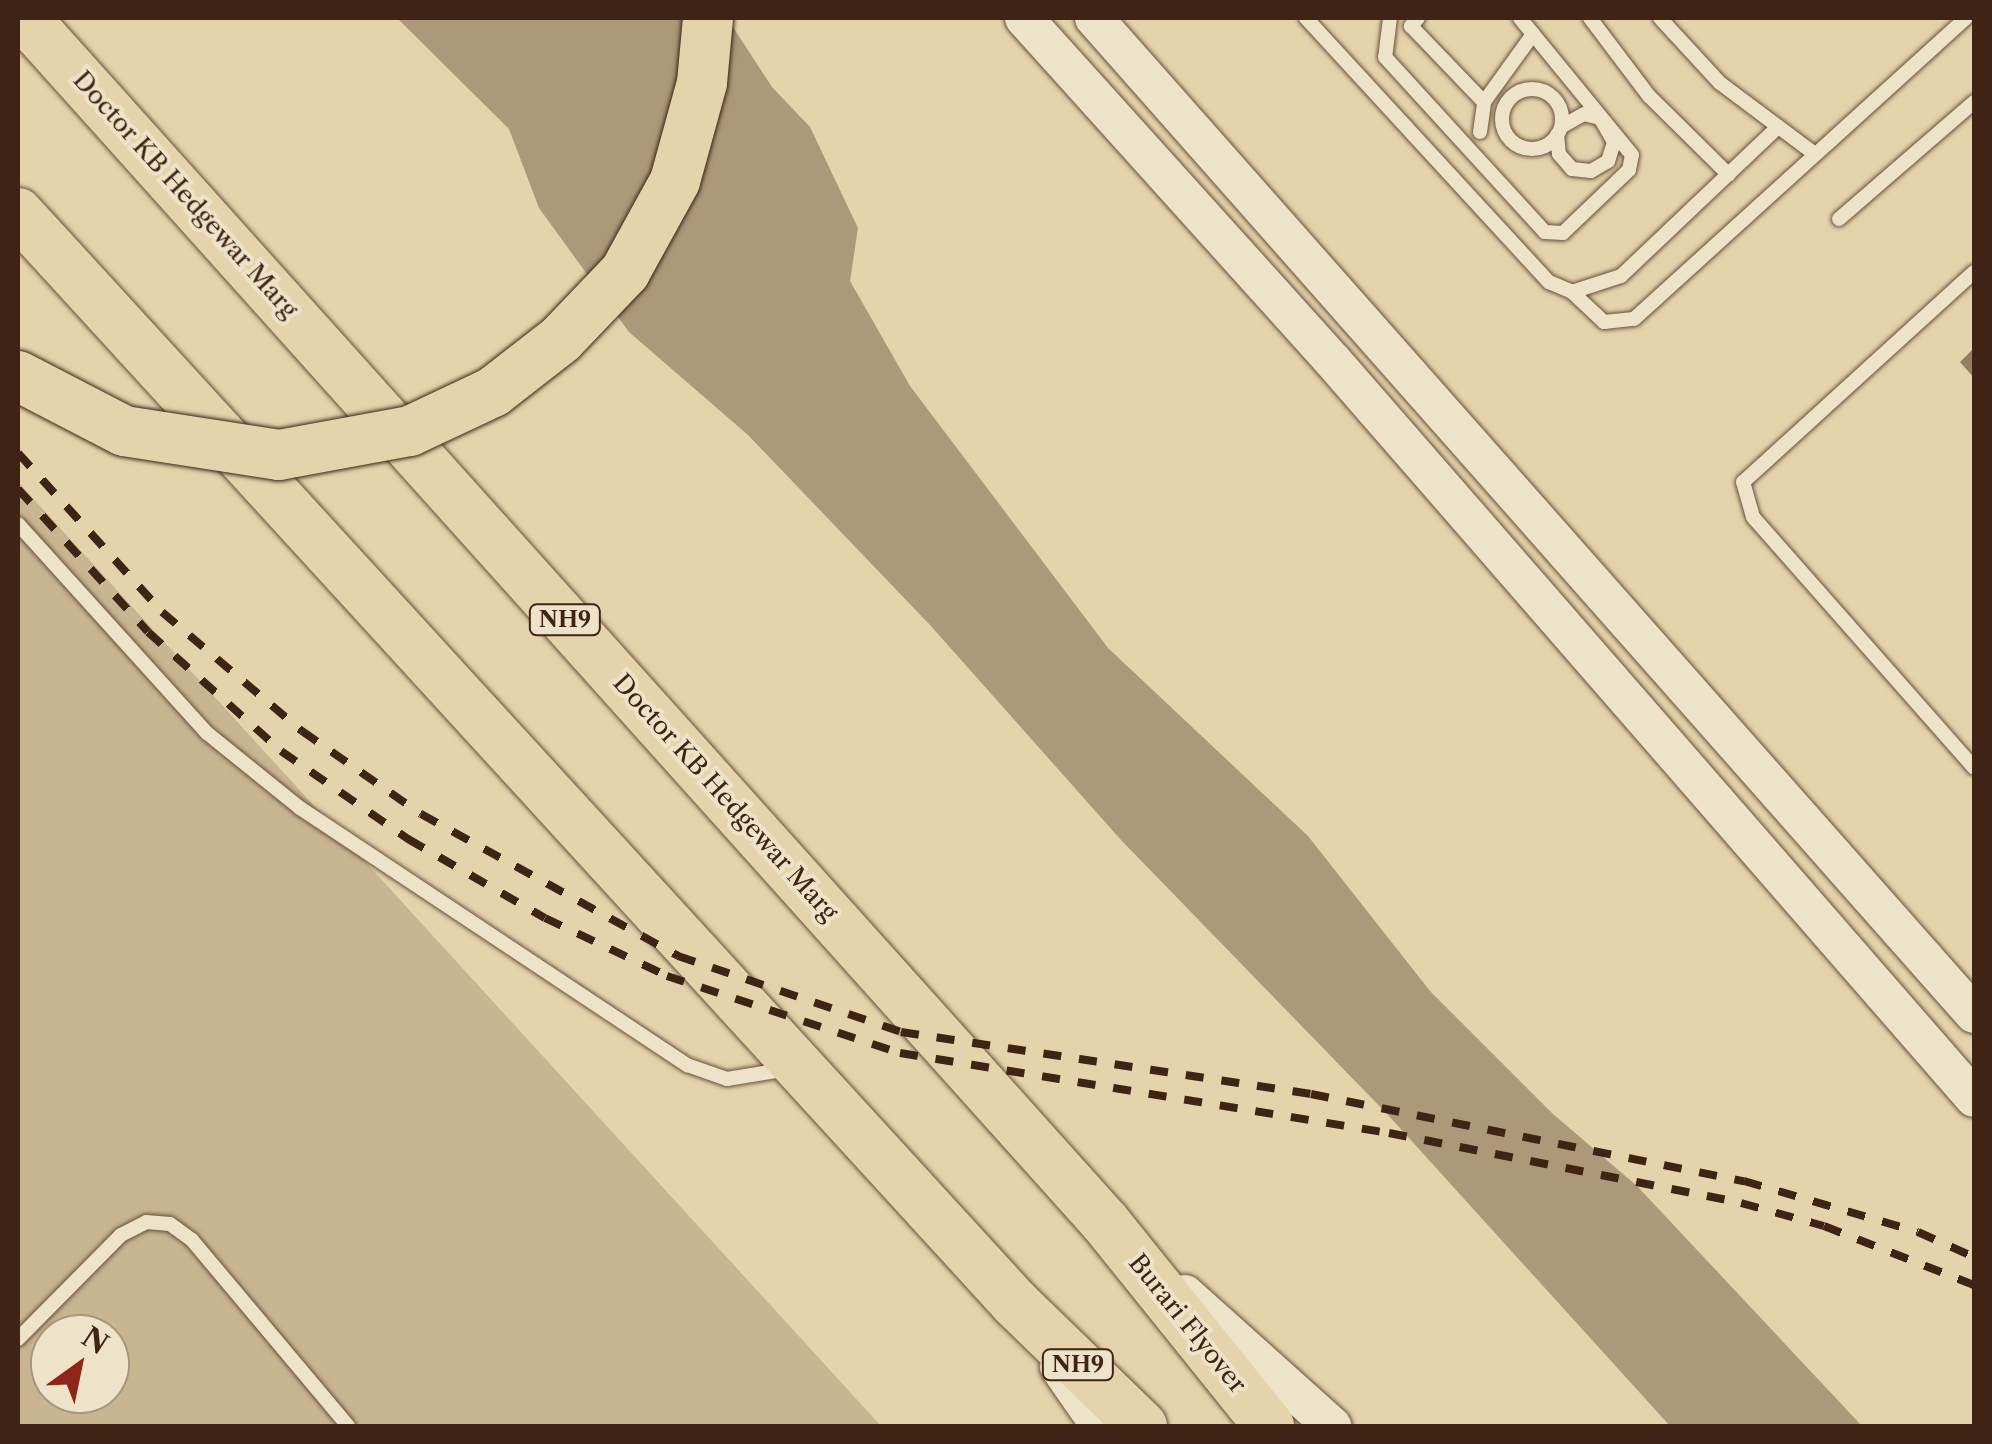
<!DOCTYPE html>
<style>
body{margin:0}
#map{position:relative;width:1992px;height:1444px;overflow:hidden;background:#e5d3ac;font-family:"Libre Caslon Text",serif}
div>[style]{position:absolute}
.green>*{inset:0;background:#c9b592}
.water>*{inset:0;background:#ad9879}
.building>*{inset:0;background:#957f64}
.roads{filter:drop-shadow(0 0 2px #68503b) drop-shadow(0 0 2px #68503b)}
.lane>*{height:14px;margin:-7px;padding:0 7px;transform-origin:7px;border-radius:7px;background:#eee2c9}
.lane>.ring{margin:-7px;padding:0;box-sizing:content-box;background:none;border:14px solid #eee2c9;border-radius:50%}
.secondary>*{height:38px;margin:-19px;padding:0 19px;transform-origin:19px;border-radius:19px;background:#eee2c9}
.highway>*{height:50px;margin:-25px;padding:0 25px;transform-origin:25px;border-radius:25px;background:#e5d3ac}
.rail>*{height:8px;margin-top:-4px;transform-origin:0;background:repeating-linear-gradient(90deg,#3f2415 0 18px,transparent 0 36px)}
.bridges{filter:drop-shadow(0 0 2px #3f2415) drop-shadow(0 0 2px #3f2415)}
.highway-bridge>*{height:50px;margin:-25px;padding:0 25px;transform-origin:25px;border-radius:25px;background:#e5d3ac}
span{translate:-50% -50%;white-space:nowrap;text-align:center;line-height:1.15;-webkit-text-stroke:8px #eee2c9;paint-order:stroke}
.shield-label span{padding:2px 8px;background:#eee2c9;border:2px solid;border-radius:8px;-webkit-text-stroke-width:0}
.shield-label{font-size:22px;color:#3f2415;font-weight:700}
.street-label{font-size:25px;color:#3f2415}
.frame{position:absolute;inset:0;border:20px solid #3f2415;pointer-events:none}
.north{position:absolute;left:30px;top:1314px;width:100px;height:100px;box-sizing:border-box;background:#eee2c9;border:2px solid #a89681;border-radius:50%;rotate:33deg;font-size:28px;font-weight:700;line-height:40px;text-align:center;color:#3f2415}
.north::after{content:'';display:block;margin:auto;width:35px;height:45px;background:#8f2418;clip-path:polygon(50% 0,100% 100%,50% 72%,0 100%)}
</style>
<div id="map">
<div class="green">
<div style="clip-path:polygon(evenodd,18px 482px,881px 1426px,18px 1426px,18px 482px,50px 1334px,110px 1334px,110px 1394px,50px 1394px,50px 1334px)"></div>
</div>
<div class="water">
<div style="clip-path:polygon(397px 18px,727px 18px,772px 87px,810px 127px,858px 228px,850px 281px,910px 386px,1108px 648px,1308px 836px,1430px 991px,1553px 1114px,1637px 1186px,1862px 1426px,1670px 1426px,1389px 1116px,1121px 840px,930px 625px,748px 435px,629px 332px,539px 208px,509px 129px)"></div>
</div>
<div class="building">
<div style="clip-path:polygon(1974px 348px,1974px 378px,1960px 362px)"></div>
</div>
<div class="roads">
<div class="lane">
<div style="left:1306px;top:18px;width:359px;rotate:47.4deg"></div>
<div style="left:1549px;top:282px;width:25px;rotate:23deg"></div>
<div style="left:1572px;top:292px;width:52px;rotate:-18.1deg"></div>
<div style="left:1621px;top:276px;width:214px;rotate:-43.5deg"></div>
<div style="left:1390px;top:18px;width:39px;rotate:97deg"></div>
<div style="left:1385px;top:57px;width:237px;rotate:47.6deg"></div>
<div style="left:1545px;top:232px;width:18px;rotate:3deg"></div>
<div style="left:1563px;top:233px;width:91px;rotate:-43.7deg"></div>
<div style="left:1629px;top:170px;width:15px;rotate:-79deg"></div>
<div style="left:1632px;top:155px;width:177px;rotate:-129.3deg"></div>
<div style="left:1418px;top:18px;width:11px;rotate:131deg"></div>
<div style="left:1411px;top:26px;width:105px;rotate:46.2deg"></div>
<div style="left:1590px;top:18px;width:98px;rotate:52.9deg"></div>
<div style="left:1649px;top:96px;width:112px;rotate:44.6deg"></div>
<div style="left:1660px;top:18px;width:88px;rotate:47.3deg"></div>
<div style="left:1720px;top:83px;width:119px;rotate:36.8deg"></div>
<div class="ring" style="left:1502px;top:89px;width:46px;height:46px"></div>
<div style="left:1480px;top:132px;width:30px;rotate:-82deg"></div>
<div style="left:1484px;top:102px;width:84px;rotate:-54.2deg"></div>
<div style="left:1557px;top:135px;width:19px;rotate:84deg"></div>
<div style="left:1559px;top:154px;width:20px;rotate:49deg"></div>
<div style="left:1572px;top:169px;width:19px;rotate:6deg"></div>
<div style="left:1591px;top:171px;width:20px;rotate:-30deg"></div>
<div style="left:1608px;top:161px;width:20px;rotate:-72deg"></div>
<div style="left:1614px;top:142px;width:28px;rotate:-120deg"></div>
<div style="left:1600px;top:118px;width:16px;rotate:-166deg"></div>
<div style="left:1584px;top:114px;width:25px;rotate:151deg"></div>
<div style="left:1839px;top:219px;width:179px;rotate:-40.9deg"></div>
<div style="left:1974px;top:272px;width:312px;rotate:137.7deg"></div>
<div style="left:1743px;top:482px;width:36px;rotate:74deg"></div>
<div style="left:1753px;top:517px;width:334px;rotate:48.6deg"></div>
<div style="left:1572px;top:292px;width:44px;rotate:43.2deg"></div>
<div style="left:1604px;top:322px;width:30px;rotate:-6deg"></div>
<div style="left:1634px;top:319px;width:448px;rotate:-42.2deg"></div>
<div style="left:18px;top:524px;width:282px;rotate:47.9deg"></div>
<div style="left:207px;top:733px;width:119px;rotate:38.9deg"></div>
<div style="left:300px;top:808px;width:465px;rotate:33.6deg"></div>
<div style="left:687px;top:1065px;width:42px;rotate:19.3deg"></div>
<div style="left:727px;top:1079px;width:62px;rotate:-9.3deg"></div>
<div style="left:18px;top:1339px;width:146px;rotate:-45.3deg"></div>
<div style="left:121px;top:1235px;width:28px;rotate:-27deg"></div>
<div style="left:146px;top:1222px;width:24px;rotate:5deg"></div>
<div style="left:170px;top:1224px;width:27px;rotate:36deg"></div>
<div style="left:192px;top:1240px;width:243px;rotate:50deg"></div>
</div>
<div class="secondary">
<div style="left:1024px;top:18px;width:460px;rotate:48deg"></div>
<div style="left:1332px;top:360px;width:978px;rotate:48.98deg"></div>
<div style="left:1094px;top:18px;width:1329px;rotate:48.54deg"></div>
<div style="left:1185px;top:1294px;width:198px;rotate:41.9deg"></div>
<div style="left:1059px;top:1367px;width:72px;rotate:55.2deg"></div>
</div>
<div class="highway">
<div style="left:25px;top:18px;width:1617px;rotate:48.11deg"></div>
<div style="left:1105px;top:1222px;width:262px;rotate:51.2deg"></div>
<div style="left:18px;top:213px;width:1477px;rotate:47.55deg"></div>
<div style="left:1015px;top:1303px;width:177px;rotate:44.1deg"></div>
</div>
</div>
<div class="rail">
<div style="left:18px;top:453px;width:215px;rotate:47.8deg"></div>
<div style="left:162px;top:612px;width:184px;rotate:40.4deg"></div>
<div style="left:302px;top:731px;width:145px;rotate:34.9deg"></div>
<div style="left:421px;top:814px;width:294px;rotate:28.9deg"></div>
<div style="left:678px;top:956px;width:236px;rotate:18.8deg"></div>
<div style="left:901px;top:1032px;width:415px;rotate:8.6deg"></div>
<div style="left:1311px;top:1094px;width:442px;rotate:11.4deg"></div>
<div style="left:1744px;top:1181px;width:181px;rotate:16.3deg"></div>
<div style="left:1918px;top:1232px;width:61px;rotate:24.1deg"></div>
<div style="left:18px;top:489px;width:193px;rotate:47.7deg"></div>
<div style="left:148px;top:632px;width:178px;rotate:41.8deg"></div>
<div style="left:281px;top:751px;width:155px;rotate:34.7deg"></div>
<div style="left:408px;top:839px;width:158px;rotate:30deg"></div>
<div style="left:545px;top:918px;width:135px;rotate:25.4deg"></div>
<div style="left:667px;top:976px;width:245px;rotate:18.3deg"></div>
<div style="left:900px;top:1053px;width:496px;rotate:9.3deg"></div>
<div style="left:1389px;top:1133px;width:359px;rotate:11.2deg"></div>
<div style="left:1741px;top:1203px;width:86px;rotate:15.5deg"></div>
<div style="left:1824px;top:1226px;width:161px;rotate:21.5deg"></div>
</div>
<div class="bridges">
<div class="highway-bridge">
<div style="left:18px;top:376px;width:119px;rotate:27.4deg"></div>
<div style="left:124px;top:431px;width:157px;rotate:8.8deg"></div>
<div style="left:279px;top:455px;width:133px;rotate:-10.4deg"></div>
<div style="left:410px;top:431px;width:92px;rotate:-25.2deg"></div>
<div style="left:493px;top:392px;width:86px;rotate:-37.9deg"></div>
<div style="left:561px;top:339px;width:93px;rotate:-46.3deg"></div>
<div style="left:625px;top:272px;width:104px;rotate:-61.2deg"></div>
<div style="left:675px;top:181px;width:102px;rotate:-74.6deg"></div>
<div style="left:702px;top:83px;width:65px;rotate:-84.7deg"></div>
</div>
</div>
<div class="shield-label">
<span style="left:565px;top:620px">NH9</span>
<span style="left:1078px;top:1365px">NH9</span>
</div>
<div class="street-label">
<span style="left:185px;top:195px;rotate:48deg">Doctor KB Hedgewar Marg</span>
<span style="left:725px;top:798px;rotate:48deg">Doctor KB Hedgewar Marg</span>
<span style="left:1187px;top:1324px;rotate:51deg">Burari Flyover</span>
</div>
<div class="frame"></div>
<div class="north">N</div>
</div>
